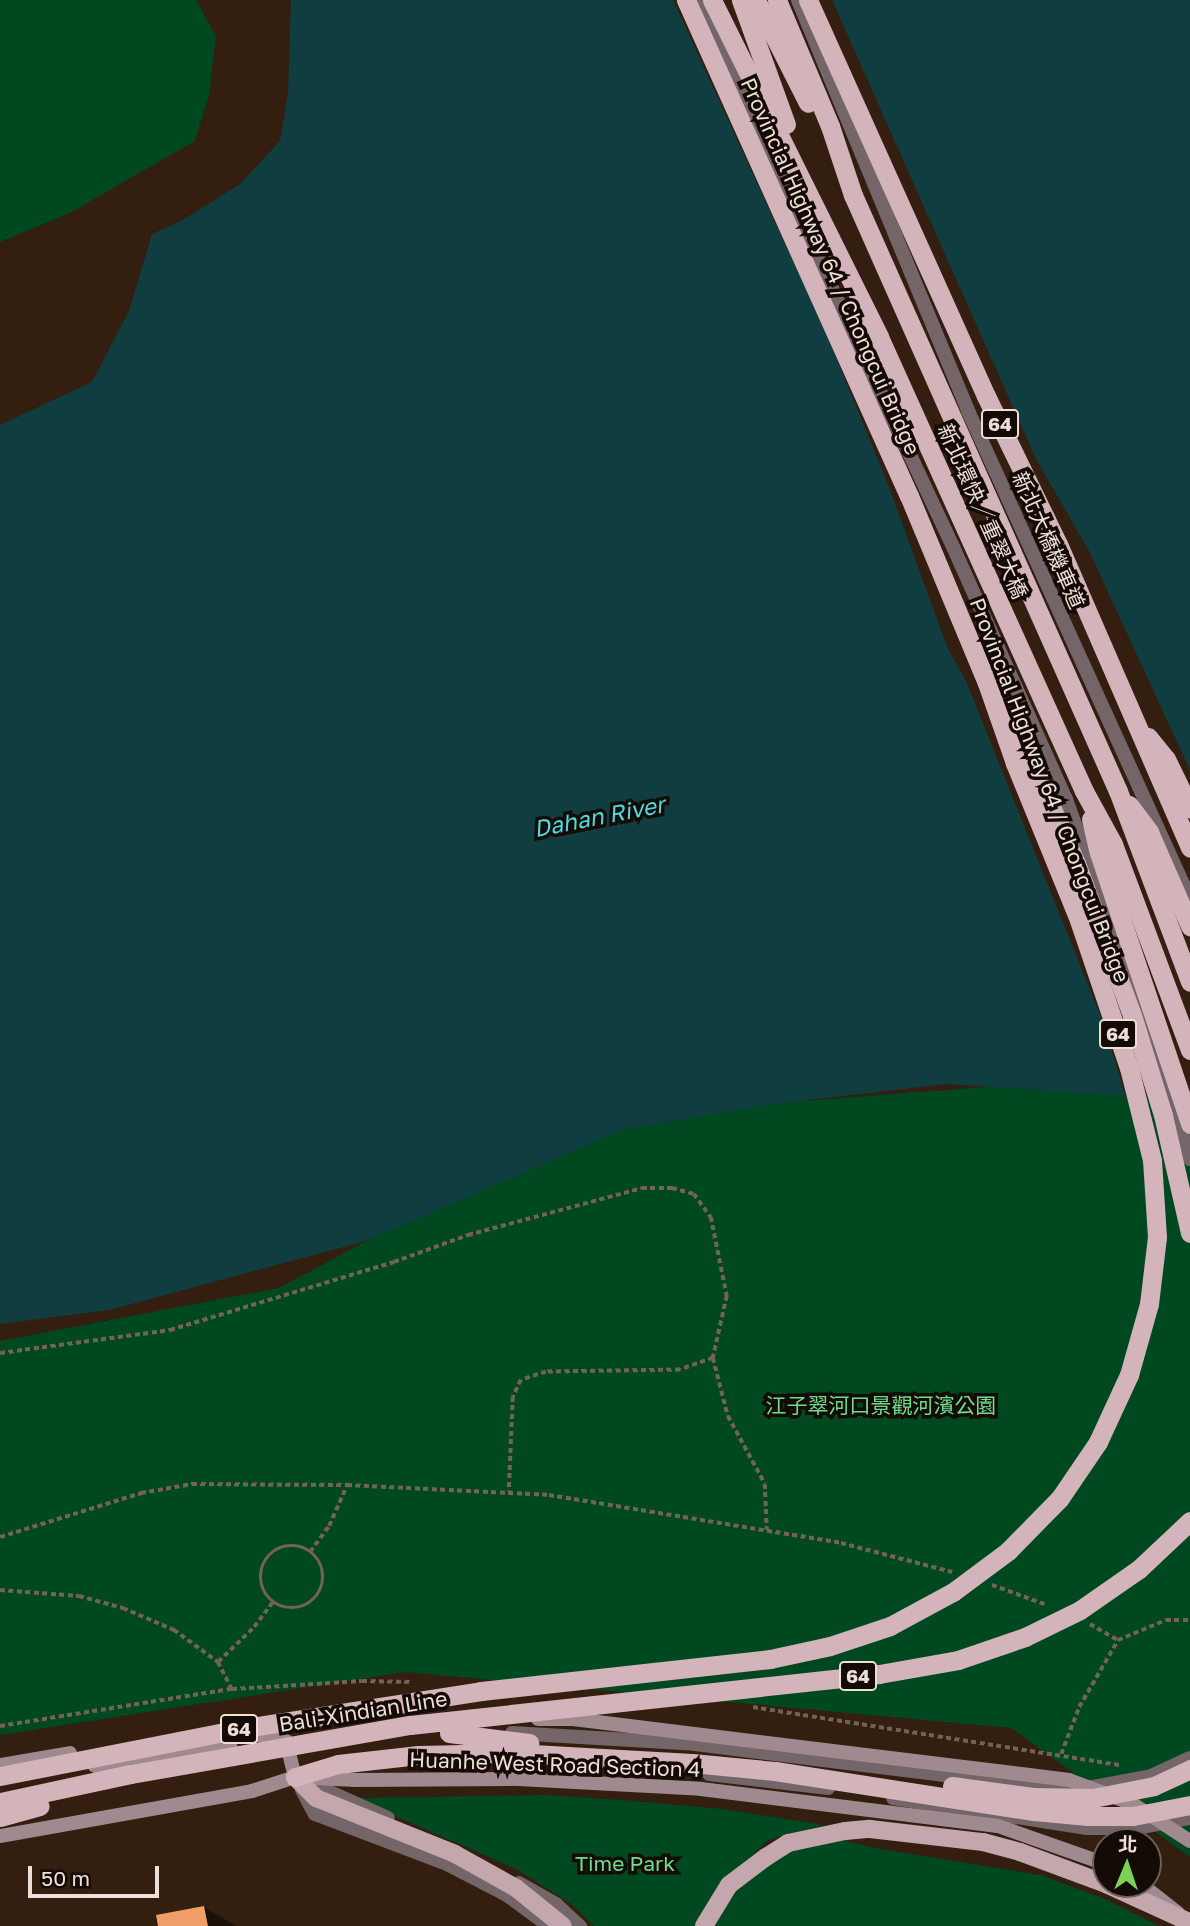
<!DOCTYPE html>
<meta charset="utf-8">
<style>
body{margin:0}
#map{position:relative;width:1190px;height:1926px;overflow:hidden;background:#331e10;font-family:"Golos Text","Noto Sans TC",sans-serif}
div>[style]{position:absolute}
.green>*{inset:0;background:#00481f}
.water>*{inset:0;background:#103d3f}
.pier>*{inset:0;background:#331e10}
.shadow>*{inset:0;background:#0007}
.building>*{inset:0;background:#ef9e67}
.path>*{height:3.5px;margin-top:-1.75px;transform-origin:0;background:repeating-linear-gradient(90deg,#756256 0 5px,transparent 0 8.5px)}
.path>.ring{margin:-1.75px;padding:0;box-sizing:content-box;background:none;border:3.5px solid #756256;border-radius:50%}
.minor>*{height:14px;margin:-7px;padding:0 7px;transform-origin:7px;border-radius:7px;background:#736568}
.secondary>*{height:14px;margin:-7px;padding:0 7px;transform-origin:7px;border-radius:7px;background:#a08a8f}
.primary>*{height:18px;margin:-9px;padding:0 9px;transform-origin:9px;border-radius:9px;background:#c3a7ac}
.trunk>*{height:19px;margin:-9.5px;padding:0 9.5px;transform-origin:9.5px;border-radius:9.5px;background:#d3b4ba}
span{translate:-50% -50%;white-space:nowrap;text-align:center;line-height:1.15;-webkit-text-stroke:7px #140b06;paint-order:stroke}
.shield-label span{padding:2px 5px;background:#140b06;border:2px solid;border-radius:5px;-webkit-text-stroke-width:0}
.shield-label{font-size:19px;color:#eee0d7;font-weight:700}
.street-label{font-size:21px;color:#eee0d7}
.park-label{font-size:21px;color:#6edc8d}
.water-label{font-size:23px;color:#4bdbe1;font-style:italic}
.north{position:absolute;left:1092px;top:1828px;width:70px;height:70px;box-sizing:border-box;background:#140b06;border:2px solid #6b605a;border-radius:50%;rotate:2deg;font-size:19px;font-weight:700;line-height:28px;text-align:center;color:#eee0d7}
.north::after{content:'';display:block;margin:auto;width:24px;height:32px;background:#7bd156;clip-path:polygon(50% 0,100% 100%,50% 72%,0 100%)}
.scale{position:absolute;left:28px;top:1866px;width:131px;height:32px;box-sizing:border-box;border:4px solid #eee0d7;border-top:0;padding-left:9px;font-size:21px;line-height:24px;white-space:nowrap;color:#eee0d7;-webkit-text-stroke:5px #140b06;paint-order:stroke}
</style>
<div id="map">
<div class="green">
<div style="clip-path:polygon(0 0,196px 0,216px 36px,209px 95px,195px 141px,68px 214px,0 242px)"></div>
<div style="clip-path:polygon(1190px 1078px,1190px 1857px,1011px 1728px,406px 1672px,0 1735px,0 1341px,279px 1288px,597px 1117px,1011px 1085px)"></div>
<div style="clip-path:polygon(343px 1793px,363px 1798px,546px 1795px,622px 1800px,723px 1809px,824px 1825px,768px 1840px,715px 1892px,696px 1926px,594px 1926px,571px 1904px,518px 1870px)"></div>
<div style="clip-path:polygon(842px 1837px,849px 1842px,880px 1849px,1041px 1875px,1105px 1899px,1159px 1926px,711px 1926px,732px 1891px,784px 1851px)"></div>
</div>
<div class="water">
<div style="clip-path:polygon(291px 0,1190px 0,1190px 1100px,946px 1084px,767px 1105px,622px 1130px,366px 1241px,109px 1310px,0 1324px,0 425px,92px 382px,129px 311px,152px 234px,181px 221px,240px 184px,280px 141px,288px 93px)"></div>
</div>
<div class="pier">
<div style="clip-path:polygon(673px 0,832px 0,1036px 459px,1089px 551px,1190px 770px,1190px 1103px,1127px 1099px,1101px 1017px,966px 681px,948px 649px,886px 479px,825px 331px)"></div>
</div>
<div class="shadow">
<div style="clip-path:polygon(204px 1907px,236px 1926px,160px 1926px)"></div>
</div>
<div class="building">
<div style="clip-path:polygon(204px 1906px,208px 1926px,158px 1926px,156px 1915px)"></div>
</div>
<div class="path">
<div style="left:0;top:1353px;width:172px;rotate:-7.7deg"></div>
<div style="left:170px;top:1330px;width:234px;rotate:-16.9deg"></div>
<div style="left:394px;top:1262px;width:79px;rotate:-20deg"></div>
<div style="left:468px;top:1235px;width:180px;rotate:-15.1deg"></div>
<div style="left:642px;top:1188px;width:30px"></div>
<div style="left:672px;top:1188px;width:23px;rotate:15deg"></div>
<div style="left:694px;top:1194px;width:29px;rotate:54deg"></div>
<div style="left:711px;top:1217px;width:81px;rotate:78.6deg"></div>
<div style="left:727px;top:1296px;width:64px;rotate:102.7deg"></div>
<div style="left:713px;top:1358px;width:35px;rotate:160deg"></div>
<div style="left:680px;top:1370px;width:134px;rotate:179.1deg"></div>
<div style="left:546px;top:1372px;width:26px;rotate:162deg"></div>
<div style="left:521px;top:1380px;width:19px;rotate:115deg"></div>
<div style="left:513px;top:1397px;width:94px;rotate:92.4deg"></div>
<div style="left:713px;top:1358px;width:60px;rotate:75.5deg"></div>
<div style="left:728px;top:1416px;width:77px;rotate:61.4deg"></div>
<div style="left:765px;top:1484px;width:46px;rotate:87.5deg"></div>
<div style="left:0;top:1537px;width:148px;rotate:-17.3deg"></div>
<div style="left:141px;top:1493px;width:52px;rotate:-10deg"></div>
<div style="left:192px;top:1484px;width:155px;rotate:0.4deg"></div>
<div style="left:347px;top:1485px;width:202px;rotate:2.8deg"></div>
<div style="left:549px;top:1495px;width:296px;rotate:9.3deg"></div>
<div style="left:841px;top:1543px;width:115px;rotate:14.6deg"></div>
<div class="ring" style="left:261px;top:1546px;width:58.5px;height:58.5px"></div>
<div style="left:310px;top:1552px;width:32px;rotate:-54deg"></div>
<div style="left:329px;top:1526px;width:45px;rotate:-66.3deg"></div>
<div style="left:992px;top:1585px;width:59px;rotate:20deg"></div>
<div style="left:0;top:1590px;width:79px;rotate:4.3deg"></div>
<div style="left:79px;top:1596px;width:46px;rotate:15.3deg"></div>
<div style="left:123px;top:1608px;width:56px;rotate:23.3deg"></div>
<div style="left:174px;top:1630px;width:54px;rotate:36deg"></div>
<div style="left:218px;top:1662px;width:30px;rotate:63deg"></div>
<div style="left:1090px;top:1624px;width:32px;rotate:30deg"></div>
<div style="left:218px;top:1662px;width:50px;rotate:-44.2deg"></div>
<div style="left:254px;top:1627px;width:31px;rotate:-53deg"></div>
<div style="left:753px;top:1707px;width:371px;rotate:9deg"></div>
<div style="left:0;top:1726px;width:235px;rotate:-9.1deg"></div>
<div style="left:232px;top:1689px;width:130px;rotate:-3.5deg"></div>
<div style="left:362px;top:1681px;width:49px;rotate:1.2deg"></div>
<div style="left:1061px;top:1754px;width:50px;rotate:-69deg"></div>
<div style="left:1079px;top:1707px;width:78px;rotate:-59.8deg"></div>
<div style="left:1118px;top:1640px;width:52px;rotate:-22.6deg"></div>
<div style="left:1166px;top:1620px;width:24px"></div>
</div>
<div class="minor">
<div style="left:697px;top:0;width:606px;rotate:64.91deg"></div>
<div style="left:954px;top:549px;width:274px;rotate:65.9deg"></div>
<div style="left:1066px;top:799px;width:254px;rotate:70.2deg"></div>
<div style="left:1152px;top:1038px;width:127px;rotate:72.6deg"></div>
<div style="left:798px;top:0;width:447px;rotate:67.5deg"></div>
<div style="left:969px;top:413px;width:534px;rotate:65.55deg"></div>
<div style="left:512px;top:1733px;width:183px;rotate:3.4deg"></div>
<div style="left:695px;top:1744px;width:341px;rotate:7.1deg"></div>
<div style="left:1033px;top:1786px;width:60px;rotate:1deg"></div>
<div style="left:1093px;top:1787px;width:59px;rotate:-10.7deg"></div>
<div style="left:1151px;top:1776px;width:43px;rotate:-24.8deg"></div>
<div style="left:709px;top:1774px;width:120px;rotate:6.7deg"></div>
<div style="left:301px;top:1779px;width:95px;rotate:24.1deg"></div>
<div style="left:302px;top:1790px;width:27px;rotate:62deg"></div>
<div style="left:315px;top:1814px;width:141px;rotate:20.7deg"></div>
<div style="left:447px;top:1864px;width:68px;rotate:27.3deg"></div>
<div style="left:507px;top:1895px;width:52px;rotate:36.4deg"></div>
<div style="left:893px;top:1798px;width:196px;rotate:8.8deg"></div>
<div style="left:1087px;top:1828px;width:49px"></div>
<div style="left:1136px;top:1828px;width:55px;rotate:-10.5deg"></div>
<div style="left:519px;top:1883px;width:43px;rotate:29.6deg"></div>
<div style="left:556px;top:1904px;width:33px;rotate:43deg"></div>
</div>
<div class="secondary">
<div style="left:538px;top:1719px;width:35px"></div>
<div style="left:573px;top:1719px;width:500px;rotate:7deg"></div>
<div style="left:1069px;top:1780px;width:68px;rotate:20.6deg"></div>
<div style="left:1133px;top:1804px;width:68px;rotate:33deg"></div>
<div style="left:243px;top:1732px;width:44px;rotate:11.8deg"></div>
<div style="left:286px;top:1741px;width:37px;rotate:76deg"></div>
<div style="left:0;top:1765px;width:71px;rotate:-9.7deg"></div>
<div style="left:95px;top:1766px;width:137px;rotate:-7.5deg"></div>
<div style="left:0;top:1836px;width:256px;rotate:-10.1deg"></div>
<div style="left:252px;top:1791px;width:45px;rotate:-18deg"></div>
<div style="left:295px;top:1777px;width:61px;rotate:2.8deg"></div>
<div style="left:356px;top:1780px;width:163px;rotate:-0.4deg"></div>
<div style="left:519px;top:1779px;width:182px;rotate:3.1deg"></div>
<div style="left:701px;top:1789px;width:299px;rotate:7.1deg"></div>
<div style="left:998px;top:1826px;width:114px;rotate:19.4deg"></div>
<div style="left:1141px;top:1884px;width:47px;rotate:38.1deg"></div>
</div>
<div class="primary">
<div style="left:295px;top:1777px;width:30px;rotate:45deg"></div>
<div style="left:316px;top:1798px;width:150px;rotate:21.9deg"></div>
<div style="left:455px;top:1854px;width:70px;rotate:29.1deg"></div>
<div style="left:516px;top:1888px;width:60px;rotate:39deg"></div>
<div style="left:1106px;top:1884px;width:89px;rotate:24.6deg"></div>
<div style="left:704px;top:1926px;width:48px;rotate:-58.6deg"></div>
<div style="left:729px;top:1885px;width:46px;rotate:-37.1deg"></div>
<div style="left:766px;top:1857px;width:26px;rotate:-32deg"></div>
<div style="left:788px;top:1843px;width:58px;rotate:-11.9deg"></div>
<div style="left:845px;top:1831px;width:25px;rotate:-5deg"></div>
<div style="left:870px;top:1829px;width:114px;rotate:6.6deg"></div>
<div style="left:983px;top:1842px;width:38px;rotate:15deg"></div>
<div style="left:1020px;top:1852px;width:92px;rotate:20.4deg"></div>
</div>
<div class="trunk">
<div style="left:712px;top:0;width:376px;rotate:63.6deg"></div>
<div style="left:879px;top:337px;width:498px;rotate:65.7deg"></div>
<div style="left:1084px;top:791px;width:60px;rotate:61.3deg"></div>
<div style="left:1113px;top:844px;width:220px;rotate:69.5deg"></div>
<div style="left:741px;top:0;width:132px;rotate:70.1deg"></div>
<div style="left:756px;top:0;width:115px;rotate:63.2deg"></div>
<div style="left:777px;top:0;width:137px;rotate:67.2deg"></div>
<div style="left:830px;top:126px;width:73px;rotate:71.6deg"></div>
<div style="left:853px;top:195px;width:652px;rotate:66.03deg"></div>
<div style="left:1118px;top:791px;width:204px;rotate:69.3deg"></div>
<div style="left:808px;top:0;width:434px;rotate:65.8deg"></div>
<div style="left:986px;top:396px;width:165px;rotate:64.1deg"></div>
<div style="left:1058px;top:544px;width:331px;rotate:66.5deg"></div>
<div style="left:1010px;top:724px;width:38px;rotate:60deg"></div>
<div style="left:1029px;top:757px;width:116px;rotate:66.1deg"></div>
<div style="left:1076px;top:863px;width:162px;rotate:69.8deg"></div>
<div style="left:1132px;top:1015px;width:105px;rotate:72.8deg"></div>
<div style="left:1163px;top:1115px;width:121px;rotate:77.1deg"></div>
<div style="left:1148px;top:737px;width:28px;rotate:51deg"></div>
<div style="left:1166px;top:759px;width:55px;rotate:63.9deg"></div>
<div style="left:1129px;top:805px;width:34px;rotate:53deg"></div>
<div style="left:1149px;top:832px;width:103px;rotate:66.4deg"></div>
<div style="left:1091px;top:819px;width:35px;rotate:77deg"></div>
<div style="left:1099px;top:853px;width:286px;rotate:71.4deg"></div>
<div style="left:449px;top:1733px;width:81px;rotate:7.1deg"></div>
<div style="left:0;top:1776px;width:244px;rotate:-11.1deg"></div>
<div style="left:239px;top:1729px;width:245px;rotate:-8.9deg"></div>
<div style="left:481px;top:1691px;width:291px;rotate:-6.3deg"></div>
<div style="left:770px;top:1659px;width:61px;rotate:-12.2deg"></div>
<div style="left:830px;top:1646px;width:63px;rotate:-18.4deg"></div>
<div style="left:890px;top:1626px;width:72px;rotate:-28.4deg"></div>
<div style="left:953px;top:1592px;width:69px;rotate:-36.7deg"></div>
<div style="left:1008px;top:1551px;width:74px;rotate:-45.5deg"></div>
<div style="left:1060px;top:1498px;width:68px;rotate:-55.8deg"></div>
<div style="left:1098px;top:1442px;width:74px;rotate:-65.2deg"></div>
<div style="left:1129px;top:1375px;width:74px;rotate:-74.3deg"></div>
<div style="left:1149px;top:1304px;width:67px;rotate:-83.2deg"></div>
<div style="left:1157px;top:1237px;width:77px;rotate:-93.7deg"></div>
<div style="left:1152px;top:1160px;width:95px;rotate:-104deg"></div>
<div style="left:1129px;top:1068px;width:156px;rotate:-108.7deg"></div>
<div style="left:1079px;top:920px;width:170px;rotate:-112.2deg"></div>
<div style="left:1015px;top:763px;width:85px;rotate:-109.3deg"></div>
<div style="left:987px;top:683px;width:203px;rotate:-112.6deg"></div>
<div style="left:909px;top:496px;width:544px;rotate:-114.21deg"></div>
<div style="left:295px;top:1777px;width:45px;rotate:-16.8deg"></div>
<div style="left:338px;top:1764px;width:81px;rotate:-6.4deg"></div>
<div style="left:418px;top:1755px;width:97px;rotate:-1.2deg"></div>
<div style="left:515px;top:1753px;width:177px;rotate:3.2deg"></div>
<div style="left:692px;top:1763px;width:83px;rotate:5.5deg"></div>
<div style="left:775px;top:1771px;width:262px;rotate:8.8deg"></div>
<div style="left:1034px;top:1811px;width:54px;rotate:5.3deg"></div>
<div style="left:1088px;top:1816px;width:45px"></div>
<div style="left:1133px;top:1816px;width:58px;rotate:-10.9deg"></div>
<div style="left:952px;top:1786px;width:82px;rotate:7.7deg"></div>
<div style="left:1033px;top:1797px;width:60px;rotate:1deg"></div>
<div style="left:1093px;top:1798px;width:62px;rotate:-11.1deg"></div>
<div style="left:1154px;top:1786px;width:40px;rotate:-25deg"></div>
<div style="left:0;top:1802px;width:134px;rotate:-12.1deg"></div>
<div style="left:131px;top:1774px;width:283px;rotate:-10deg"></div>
<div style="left:410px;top:1725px;width:472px;rotate:-6.2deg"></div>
<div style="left:879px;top:1674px;width:80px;rotate:-10deg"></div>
<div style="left:958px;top:1660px;width:71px;rotate:-18.9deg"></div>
<div style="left:1025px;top:1637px;width:61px;rotate:-26.1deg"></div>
<div style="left:1080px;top:1610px;width:72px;rotate:-34.8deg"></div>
<div style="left:1139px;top:1569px;width:70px;rotate:-43.3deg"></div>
<div style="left:0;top:1817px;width:41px;rotate:-15.4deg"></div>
</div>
<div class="shield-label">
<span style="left:1000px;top:424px">64</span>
<span style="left:1118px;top:1034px">64</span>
<span style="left:858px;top:1676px">64</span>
<span style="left:239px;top:1729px">64</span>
</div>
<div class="street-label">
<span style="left:831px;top:266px;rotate:66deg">Provincial Highway 64 / Chongcui Bridge</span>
<span style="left:983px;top:511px;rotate:66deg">新北環快／重翠大橋</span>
<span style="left:1049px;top:540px;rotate:66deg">新北大橋機車道</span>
<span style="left:1050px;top:790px;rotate:69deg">Provincial Highway 64 / Chongcui Bridge</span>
<span style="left:363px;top:1711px;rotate:-9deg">Bali-Xindian Line</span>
<span style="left:555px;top:1764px;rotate:2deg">Huanhe West Road Section 4</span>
</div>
<div class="park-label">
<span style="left:881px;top:1405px">江子翠河口景觀河濱公園</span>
<span style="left:625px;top:1863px">Time Park</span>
</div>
<div class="water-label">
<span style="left:599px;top:816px;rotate:-11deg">Dahan River</span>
</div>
<div class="north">北</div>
<div class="scale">50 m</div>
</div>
